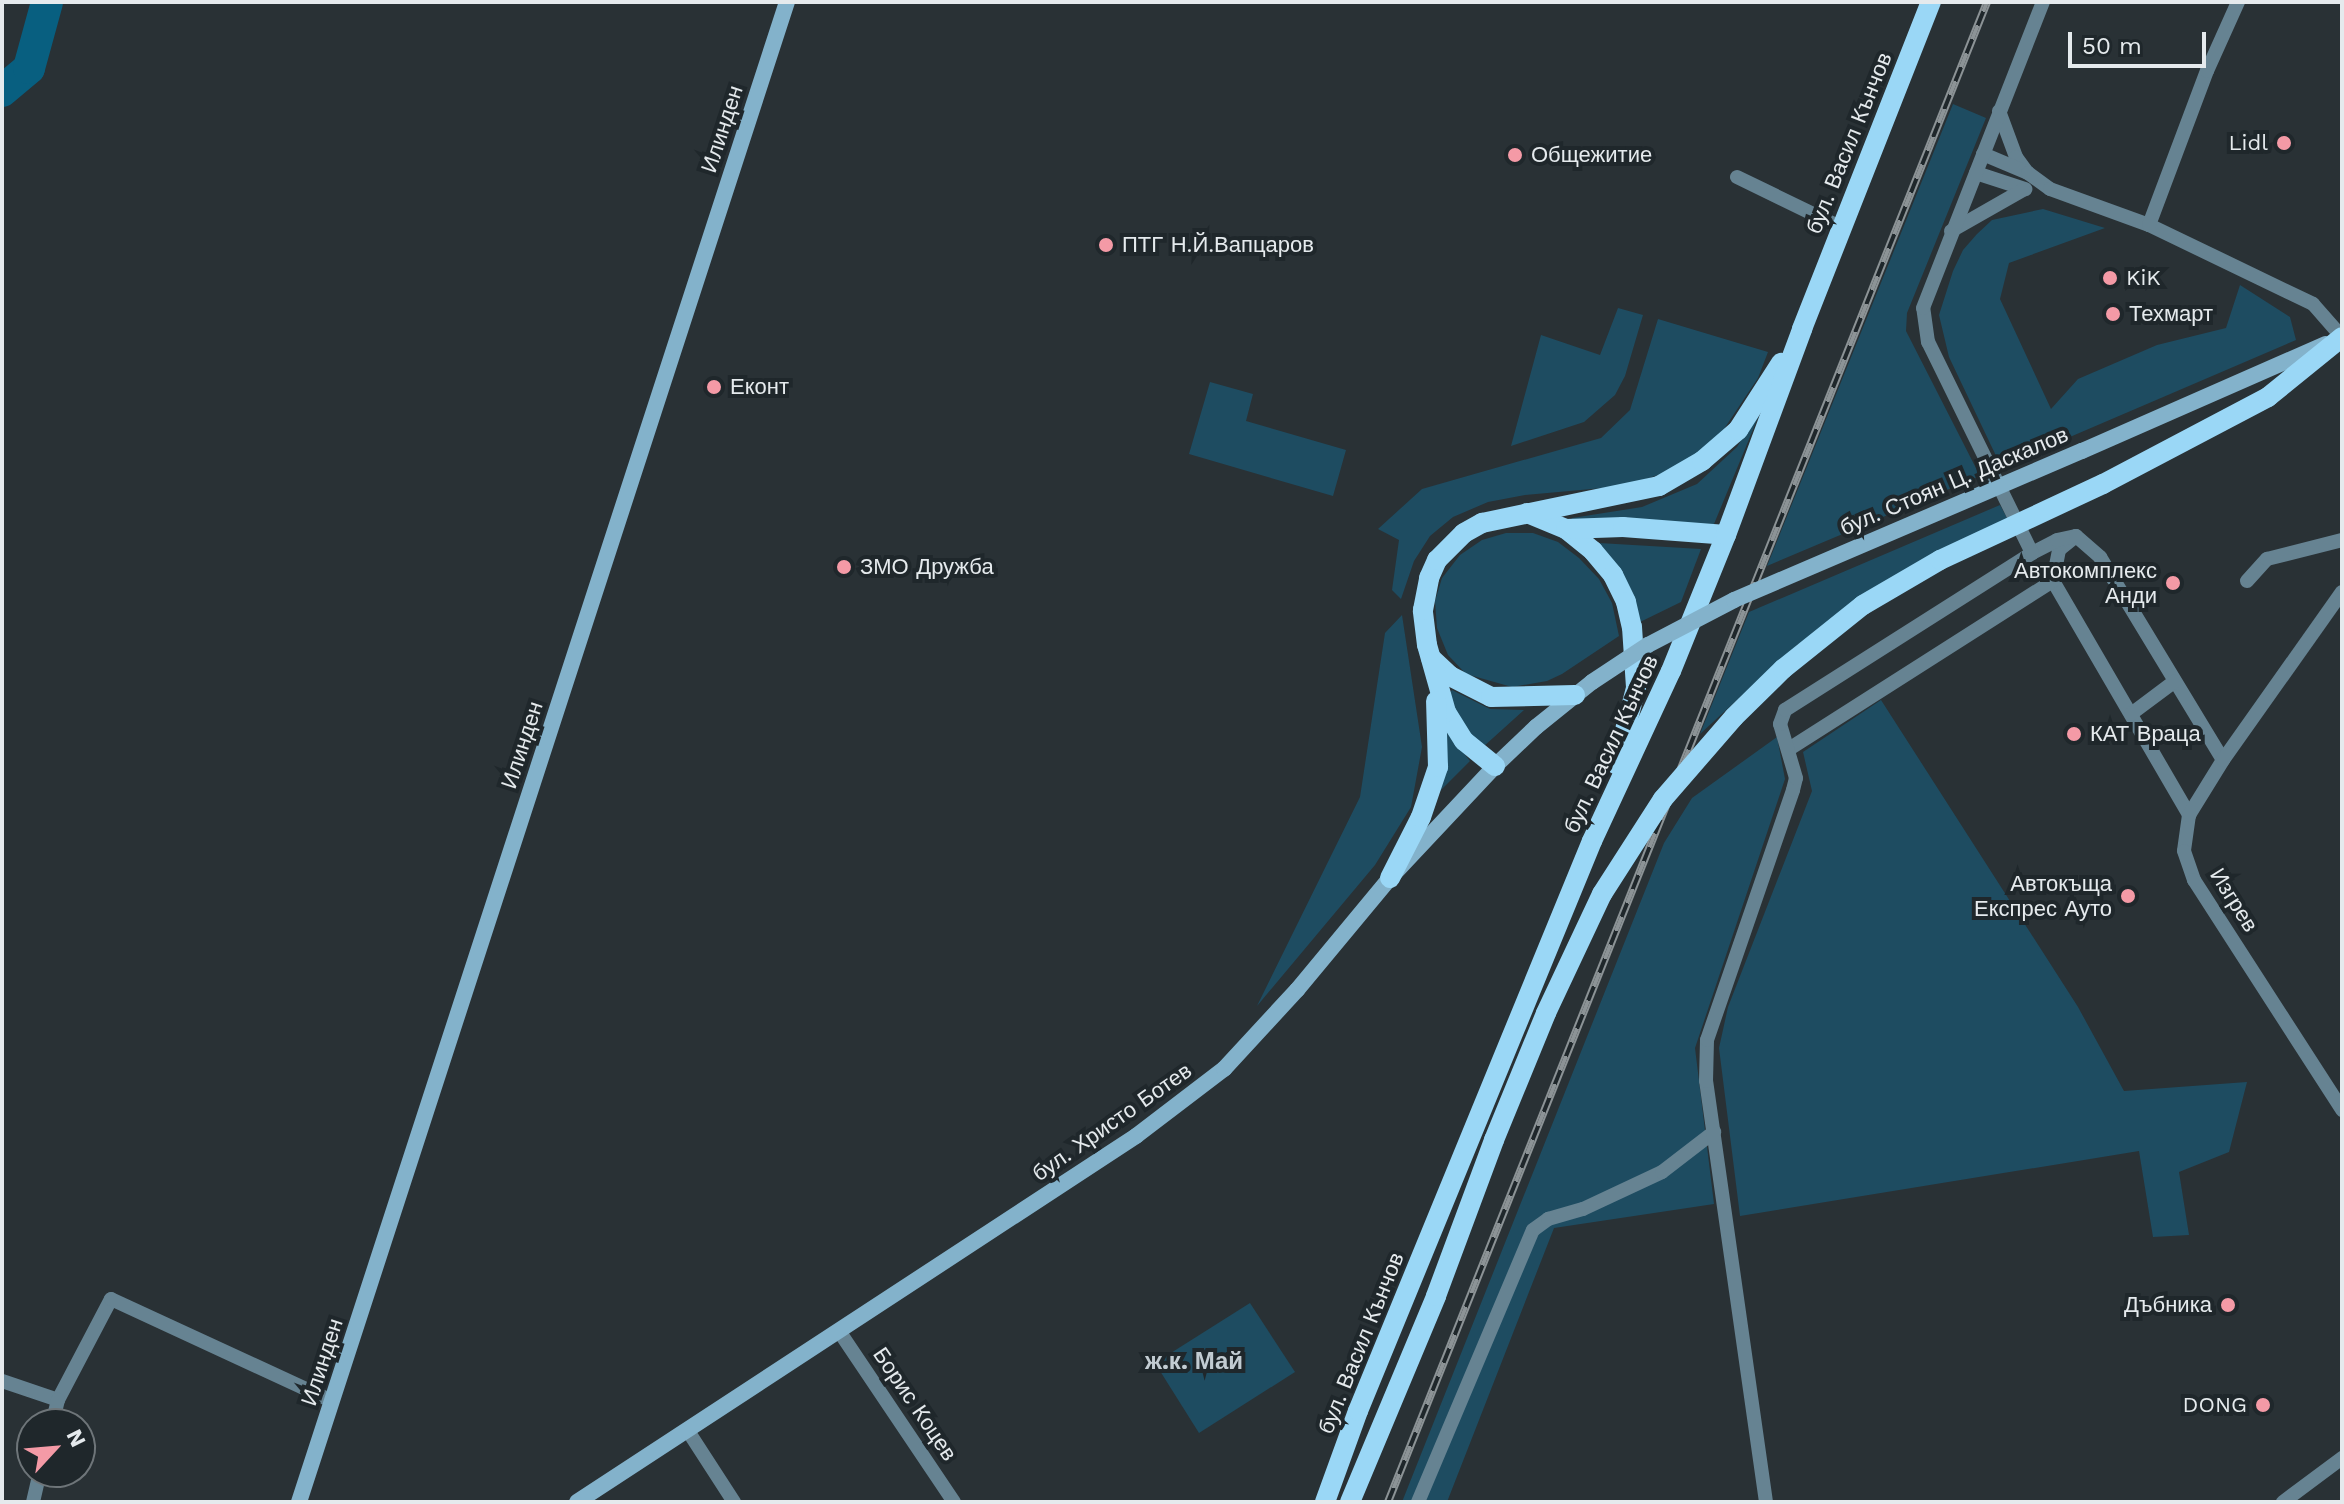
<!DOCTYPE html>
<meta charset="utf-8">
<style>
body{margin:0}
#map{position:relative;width:2344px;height:1504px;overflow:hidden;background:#293135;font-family:"Work Sans",sans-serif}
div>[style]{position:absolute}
.green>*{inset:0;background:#1e4c61}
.river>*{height:32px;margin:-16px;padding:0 16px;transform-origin:16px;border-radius:16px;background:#085f80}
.street>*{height:14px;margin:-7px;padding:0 7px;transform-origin:7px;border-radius:7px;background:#668392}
.secondary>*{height:16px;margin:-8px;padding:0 8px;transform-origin:8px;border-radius:8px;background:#83b2cb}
.primary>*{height:20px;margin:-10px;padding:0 10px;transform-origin:10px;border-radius:10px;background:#9ad7f6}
.rail>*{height:8px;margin-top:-4px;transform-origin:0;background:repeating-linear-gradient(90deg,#1f272b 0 15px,#8c9396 0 30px);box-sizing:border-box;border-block:2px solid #8c9396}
.secondary-bridge>*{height:16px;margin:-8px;padding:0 8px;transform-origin:8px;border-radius:8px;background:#83b2cb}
.primary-bridge>*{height:20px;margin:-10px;padding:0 10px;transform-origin:10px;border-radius:10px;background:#9ad7f6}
.dots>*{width:22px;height:22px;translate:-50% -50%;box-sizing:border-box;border:4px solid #1f272b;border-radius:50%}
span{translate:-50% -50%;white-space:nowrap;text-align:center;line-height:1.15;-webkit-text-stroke:8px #1f272b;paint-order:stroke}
.street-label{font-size:22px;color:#e5eaed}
.poi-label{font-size:22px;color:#e5eaed}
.right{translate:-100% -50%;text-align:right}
.left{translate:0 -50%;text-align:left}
.neighbourhood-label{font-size:24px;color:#c2ccd2;font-weight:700}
.frame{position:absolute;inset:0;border:4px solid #e5eaed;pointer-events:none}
.north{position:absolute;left:16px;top:1408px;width:80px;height:80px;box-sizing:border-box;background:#1f272b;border:2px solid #6e7579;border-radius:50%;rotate:64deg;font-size:22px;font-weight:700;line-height:32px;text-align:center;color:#e5eaed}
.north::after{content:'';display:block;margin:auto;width:28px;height:36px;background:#f49aa6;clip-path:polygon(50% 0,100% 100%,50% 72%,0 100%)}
.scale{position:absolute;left:2068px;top:32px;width:138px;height:36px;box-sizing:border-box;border:4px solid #e5eaed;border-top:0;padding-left:10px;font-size:24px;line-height:28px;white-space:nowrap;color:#e5eaed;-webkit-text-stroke:6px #1f272b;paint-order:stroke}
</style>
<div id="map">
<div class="green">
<div style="clip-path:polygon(1953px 104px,1986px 118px,1907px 313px,1906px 331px,1980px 476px,1767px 566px)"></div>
<div style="clip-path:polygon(2043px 209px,2105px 228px,2009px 263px,2000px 299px,2051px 409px,2078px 379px,2157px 345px,2226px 328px,2240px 285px,2290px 317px,2296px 340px,2007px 464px,1998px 460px,1949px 357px,1939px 315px,1953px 271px,1963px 250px,1977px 234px,1992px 220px)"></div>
<div style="clip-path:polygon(1618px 308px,1643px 315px,1625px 376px,1615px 395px,1584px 422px,1511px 446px,1541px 335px,1600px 355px)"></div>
<div style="clip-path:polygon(1658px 319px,1768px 352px,1758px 378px,1722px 432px,1698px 454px,1667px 472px,1625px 486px,1525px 495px,1488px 502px,1453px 517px,1430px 536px,1414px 561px,1401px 599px,1392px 590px,1399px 540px,1378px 529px,1422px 489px,1601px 438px,1630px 410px)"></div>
<div style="clip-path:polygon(1210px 382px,1253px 394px,1246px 421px,1346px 450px,1333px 496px,1189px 454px)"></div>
<div style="clip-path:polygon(1764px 403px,1714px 524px,1569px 522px,1572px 518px,1642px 507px,1697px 484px,1737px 447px)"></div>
<div style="clip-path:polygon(2000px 505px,2007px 518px,1797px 645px,1700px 734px,1749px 612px)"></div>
<div style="clip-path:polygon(1506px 533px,1533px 533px,1558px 542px,1579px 558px,1599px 579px,1612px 603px,1619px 636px,1562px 674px,1547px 681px,1512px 687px,1466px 674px,1448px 655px,1437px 628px,1435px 601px,1442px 578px,1460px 555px,1482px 540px)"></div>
<div style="clip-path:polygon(1599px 543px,1701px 549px,1681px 602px,1638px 623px,1596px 548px)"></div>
<div style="clip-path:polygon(1402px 615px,1422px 747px,1411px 807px,1375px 865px,1257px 1006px,1360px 797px,1385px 633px)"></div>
<div style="clip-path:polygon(1452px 690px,1490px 709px,1524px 710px,1483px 747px,1463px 727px,1449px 694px)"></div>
<div style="clip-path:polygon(1881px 700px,2078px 1007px,2124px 1091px,2247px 1082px,2229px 1152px,2179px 1172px,2189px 1235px,2153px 1237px,2139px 1151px,1740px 1216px,1719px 1048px,1728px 1007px,1812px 791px,1803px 752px)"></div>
<div style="clip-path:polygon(1443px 727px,1470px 761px,1439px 792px)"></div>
<div style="clip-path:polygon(1777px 737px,1785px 779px,1695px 1048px,1714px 1204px,1554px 1228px,1447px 1502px,1402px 1502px,1664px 843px,1692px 798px)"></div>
<div style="clip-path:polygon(1250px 1303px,1295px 1372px,1199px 1433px,1155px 1363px)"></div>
</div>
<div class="river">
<div style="left:2px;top:91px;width:35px;rotate:-40deg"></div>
<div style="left:29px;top:68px;width:68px;rotate:-74.7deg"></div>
</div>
<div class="street">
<div style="left:1999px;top:111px;width:49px;rotate:69.7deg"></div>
<div style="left:2016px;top:157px;width:19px;rotate:54deg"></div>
<div style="left:1983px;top:154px;width:49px;rotate:22.9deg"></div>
<div style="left:2028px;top:173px;width:27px;rotate:36deg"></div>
<div style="left:2050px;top:189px;width:105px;rotate:20deg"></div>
<div style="left:2149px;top:225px;width:182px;rotate:25.7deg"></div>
<div style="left:2313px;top:304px;width:44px;rotate:48.7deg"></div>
<div style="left:1976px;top:173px;width:52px;rotate:18.1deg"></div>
<div style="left:1737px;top:177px;width:117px;rotate:25.9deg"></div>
<div style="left:2149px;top:225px;width:165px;rotate:-69.4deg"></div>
<div style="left:2207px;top:71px;width:76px;rotate:-65.8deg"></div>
<div style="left:1951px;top:231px;width:83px;rotate:-29.7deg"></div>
<div style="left:2076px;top:536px;width:22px;rotate:141deg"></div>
<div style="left:2059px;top:550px;width:32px;rotate:101deg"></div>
<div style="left:2053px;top:581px;width:271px;rotate:59.8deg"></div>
<div style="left:2189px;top:815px;width:36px;rotate:98deg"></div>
<div style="left:2184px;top:851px;width:31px;rotate:71deg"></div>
<div style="left:2194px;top:880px;width:274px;rotate:57.2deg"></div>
<div style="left:2032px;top:553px;width:28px;rotate:-27deg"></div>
<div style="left:2057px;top:540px;width:19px;rotate:-12deg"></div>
<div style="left:2076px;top:536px;width:32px;rotate:41deg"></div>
<div style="left:2100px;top:557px;width:237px;rotate:58.8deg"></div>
<div style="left:2247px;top:581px;width:30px;rotate:-48deg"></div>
<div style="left:2267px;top:559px;width:77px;rotate:-14.2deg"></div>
<div style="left:2131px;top:714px;width:54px;rotate:-36.7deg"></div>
<div style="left:1789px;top:749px;width:313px;rotate:-32.5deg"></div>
<div style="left:2189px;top:815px;width:65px;rotate:-58.3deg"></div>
<div style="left:2223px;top:760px;width:206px;rotate:-54.7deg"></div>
<div style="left:839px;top:1331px;width:206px;rotate:56.1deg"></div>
<div style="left:2px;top:1381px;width:59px;rotate:18.7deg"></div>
<div style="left:58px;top:1400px;width:114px;rotate:-62.3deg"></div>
<div style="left:111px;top:1299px;width:243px;rotate:24.8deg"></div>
<div style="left:52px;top:1424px;width:25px;rotate:-76deg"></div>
<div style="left:688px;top:1431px;width:85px;rotate:57.1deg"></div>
<div style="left:33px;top:1502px;width:31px;rotate:-77deg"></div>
<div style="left:1418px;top:1502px;width:295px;rotate:-67.1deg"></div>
<div style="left:1533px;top:1230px;width:19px;rotate:-36deg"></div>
<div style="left:1548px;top:1219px;width:36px;rotate:-16deg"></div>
<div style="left:1583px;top:1209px;width:87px;rotate:-25.1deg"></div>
<div style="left:1662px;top:1172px;width:66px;rotate:-37.6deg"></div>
<div style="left:1766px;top:1502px;width:425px;rotate:-98.1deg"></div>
<div style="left:1706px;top:1081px;width:41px;rotate:-88.6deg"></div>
<div style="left:1707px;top:1040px;width:264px;rotate:-71deg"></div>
<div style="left:1793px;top:790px;width:12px;rotate:-76deg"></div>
<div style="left:1796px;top:778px;width:56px;rotate:-106.5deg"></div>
<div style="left:1780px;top:724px;width:15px;rotate:-70deg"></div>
<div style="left:1785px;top:710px;width:293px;rotate:-32.4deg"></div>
<div style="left:2032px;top:553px;width:235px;rotate:-116.2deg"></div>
<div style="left:1928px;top:342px;width:34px;rotate:-98deg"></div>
<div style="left:1923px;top:308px;width:329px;rotate:-68.6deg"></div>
<div style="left:2283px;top:1502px;width:74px;rotate:-36.7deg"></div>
</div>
<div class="secondary">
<div style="left:2082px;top:451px;width:266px;rotate:-23.7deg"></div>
<div style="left:299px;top:1502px;width:1577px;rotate:-71.98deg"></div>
<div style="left:577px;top:1502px;width:668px;rotate:-33.21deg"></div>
<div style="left:1136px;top:1136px;width:111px;rotate:-37.3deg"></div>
<div style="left:1224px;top:1069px;width:108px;rotate:-47.3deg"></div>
<div style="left:1297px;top:990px;width:146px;rotate:-50.3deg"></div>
<div style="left:1390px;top:878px;width:154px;rotate:-46.8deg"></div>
<div style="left:1495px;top:766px;width:57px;rotate:-43.6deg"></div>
<div style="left:1536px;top:727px;width:72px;rotate:-38.8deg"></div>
</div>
<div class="primary">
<div style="left:2103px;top:484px;width:187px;rotate:-27.8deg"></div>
<div style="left:2268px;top:397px;width:95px;rotate:-39deg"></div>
<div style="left:1527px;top:513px;width:42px;rotate:22.3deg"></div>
<div style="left:1566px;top:529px;width:35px;rotate:39deg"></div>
<div style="left:1593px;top:551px;width:31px;rotate:50deg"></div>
<div style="left:1613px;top:575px;width:30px;rotate:64deg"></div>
<div style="left:1626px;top:602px;width:26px;rotate:77deg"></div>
<div style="left:1632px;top:627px;width:61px;rotate:86.2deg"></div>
<div style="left:1636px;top:688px;width:79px;rotate:104.7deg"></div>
<div style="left:1566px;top:529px;width:57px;rotate:-2deg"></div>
<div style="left:1623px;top:527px;width:103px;rotate:4.4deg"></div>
<div style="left:1431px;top:658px;width:26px;rotate:43deg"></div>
<div style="left:1450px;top:676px;width:46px;rotate:27.1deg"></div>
<div style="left:1491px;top:697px;width:84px;rotate:-1.4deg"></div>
<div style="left:1495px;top:766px;width:40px;rotate:-141deg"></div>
<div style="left:1464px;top:741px;width:34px;rotate:-122deg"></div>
<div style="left:1446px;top:712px;width:70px;rotate:-105.8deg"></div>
<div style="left:1427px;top:645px;width:35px;rotate:-97deg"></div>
<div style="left:1423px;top:610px;width:33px;rotate:-79deg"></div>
<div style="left:1429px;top:578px;width:20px;rotate:-66deg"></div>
<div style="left:1437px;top:560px;width:38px;rotate:-45deg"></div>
<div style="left:1464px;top:533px;width:21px;rotate:-29deg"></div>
<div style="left:1482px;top:523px;width:181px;rotate:-11.8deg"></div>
<div style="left:1659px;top:486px;width:50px;rotate:-30.2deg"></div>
<div style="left:1702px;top:461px;width:48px;rotate:-40.7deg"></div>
<div style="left:1738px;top:430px;width:80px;rotate:-57.3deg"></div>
<div style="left:1390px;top:878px;width:68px;rotate:-63.1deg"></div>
<div style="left:1421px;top:817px;width:53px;rotate:-71.2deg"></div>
<div style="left:1438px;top:767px;width:66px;rotate:-91.7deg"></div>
<div style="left:1325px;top:1502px;width:97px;rotate:-70.1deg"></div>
<div style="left:1358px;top:1411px;width:616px;rotate:-67.68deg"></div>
<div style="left:1592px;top:841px;width:187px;rotate:-65.1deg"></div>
<div style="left:1671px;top:671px;width:147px;rotate:-68deg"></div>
<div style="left:1726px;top:535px;width:220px;rotate:-69.7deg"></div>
<div style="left:1802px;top:329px;width:352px;rotate:-68.5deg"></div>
<div style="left:1350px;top:1502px;width:223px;rotate:-67.3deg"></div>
<div style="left:1436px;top:1296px;width:166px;rotate:-69.6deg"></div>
</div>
<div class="rail">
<div style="left:1388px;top:1502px;width:1615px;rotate:-68.23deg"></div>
</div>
<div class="secondary-bridge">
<div style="left:1592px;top:682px;width:67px;rotate:-33.5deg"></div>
<div style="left:1648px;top:645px;width:97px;rotate:-27.6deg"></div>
<div style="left:1734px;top:600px;width:379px;rotate:-23.2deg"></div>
</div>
<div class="primary-bridge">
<div style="left:1494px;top:1140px;width:137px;rotate:-67.7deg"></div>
<div style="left:1546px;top:1013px;width:132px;rotate:-64.8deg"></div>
<div style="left:1602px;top:894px;width:113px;rotate:-57.3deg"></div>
<div style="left:1663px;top:799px;width:108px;rotate:-49.1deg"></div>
<div style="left:1734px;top:717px;width:69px;rotate:-44.4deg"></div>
<div style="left:1783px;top:669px;width:102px;rotate:-38.7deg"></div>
<div style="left:1863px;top:605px;width:89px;rotate:-30.3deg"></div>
<div style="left:1940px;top:560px;width:180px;rotate:-25deg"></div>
</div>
<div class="dots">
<div style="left:2284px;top:143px;background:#f49aa6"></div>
<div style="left:1515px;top:155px;background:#f49aa6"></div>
<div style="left:1106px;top:245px;background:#f49aa6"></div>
<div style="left:2110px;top:278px;background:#f49aa6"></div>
<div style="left:2113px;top:314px;background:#f49aa6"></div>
<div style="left:714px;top:387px;background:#f49aa6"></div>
<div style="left:844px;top:567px;background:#f49aa6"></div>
<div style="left:2173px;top:583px;background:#f49aa6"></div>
<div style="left:2074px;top:734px;background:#f49aa6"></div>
<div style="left:2128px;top:896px;background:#f49aa6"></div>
<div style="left:2228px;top:1305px;background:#f49aa6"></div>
<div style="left:2263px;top:1405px;background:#f49aa6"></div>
</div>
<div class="street-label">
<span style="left:722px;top:129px;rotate:-72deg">Илинден</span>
<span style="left:1849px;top:143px;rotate:-68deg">бул. Васил Кънчов</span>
<span style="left:1954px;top:481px;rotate:-23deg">бул. Стоян Ц. Даскалов</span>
<span style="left:1611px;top:744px;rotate:-65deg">бул. Васил Кънчов</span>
<span style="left:522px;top:745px;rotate:-72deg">Илинден</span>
<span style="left:2234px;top:900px;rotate:58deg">Изгрев</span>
<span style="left:1112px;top:1122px;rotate:-35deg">бул. Христо Ботев</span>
<span style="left:1361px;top:1343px;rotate:-68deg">бул. Васил Кънчов</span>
<span style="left:322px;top:1362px;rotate:-72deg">Илинден</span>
<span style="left:915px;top:1404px;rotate:56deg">Борис Коцев</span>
</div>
<div class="poi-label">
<span class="right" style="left:2268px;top:143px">Lidl</span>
<span class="left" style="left:1531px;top:155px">Общежитие</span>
<span class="left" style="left:1122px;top:245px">ПТГ Н.Й.Вапцаров</span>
<span class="left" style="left:2126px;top:278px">KiK</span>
<span class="left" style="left:2129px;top:314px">Техмарт</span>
<span class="left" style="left:730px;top:387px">Еконт</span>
<span class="left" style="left:860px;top:567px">ЗМО Дружба</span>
<span class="right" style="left:2157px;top:583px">Автокомплекс<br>Анди</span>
<span class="left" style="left:2090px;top:734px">КАТ Враца</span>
<span class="right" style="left:2112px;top:896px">Автокъща<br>Експрес Ауто</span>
<span class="right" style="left:2212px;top:1305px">Дъбника</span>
<span class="right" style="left:2247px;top:1405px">DONG</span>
</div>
<div class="neighbourhood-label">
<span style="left:1194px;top:1362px">ж.к. Май</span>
</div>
<div class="frame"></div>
<div class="north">N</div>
<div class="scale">50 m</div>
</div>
